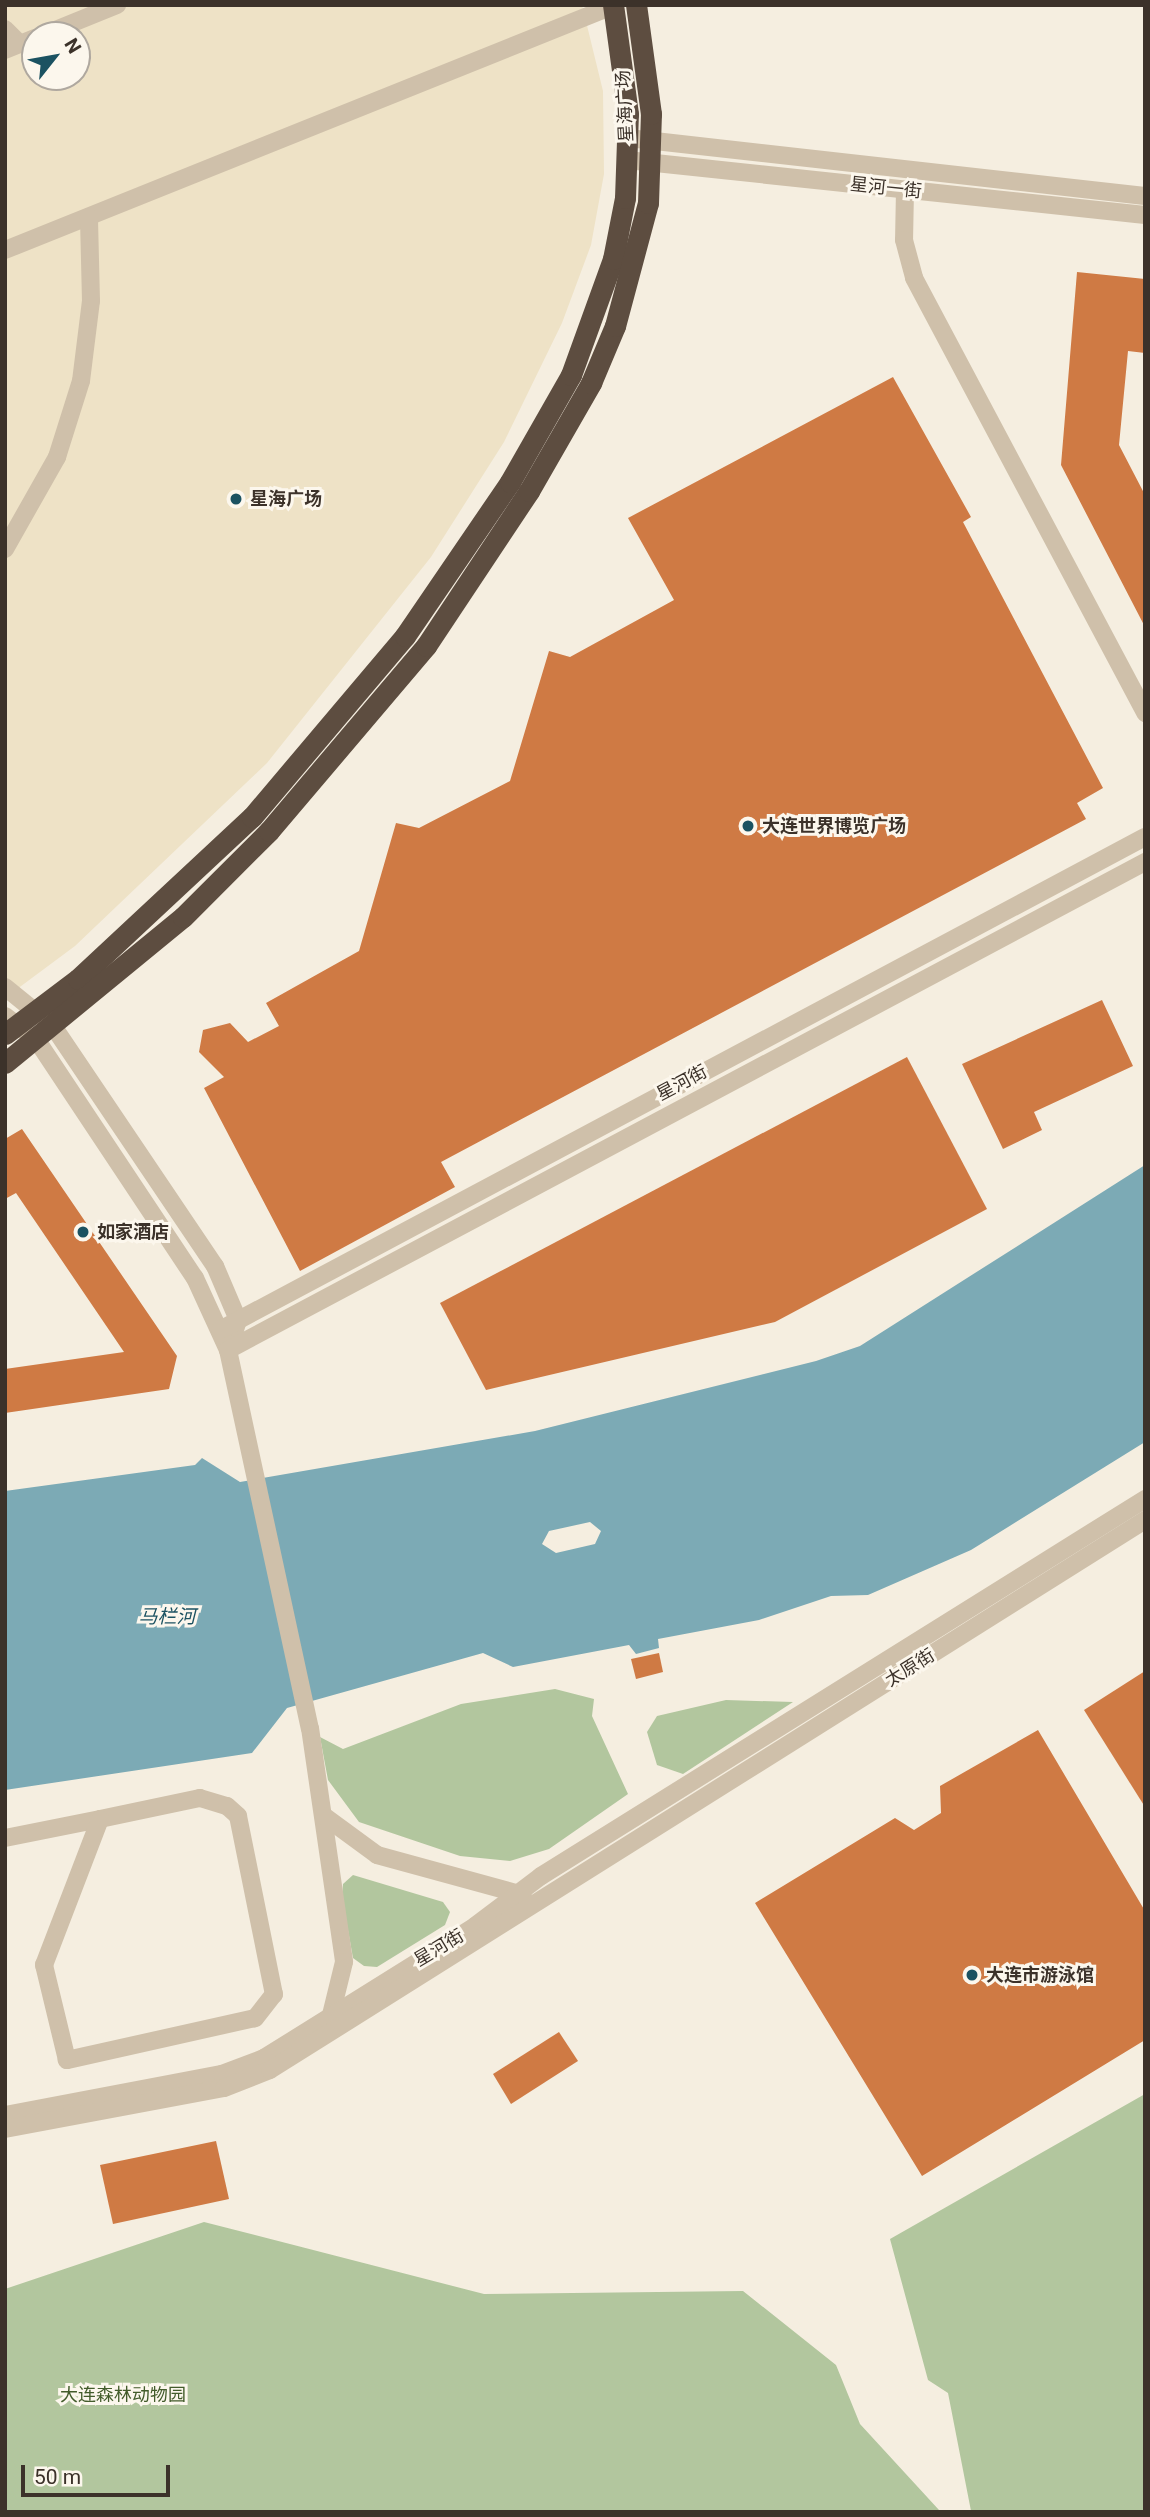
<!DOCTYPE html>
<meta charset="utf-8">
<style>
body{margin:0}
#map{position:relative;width:1150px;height:2517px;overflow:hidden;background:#f5eee0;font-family:Roboto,"Noto Sans SC",sans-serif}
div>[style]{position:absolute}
.green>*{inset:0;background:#b2c69e}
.plaza>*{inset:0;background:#eee2c6}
.water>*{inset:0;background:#7caab5}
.building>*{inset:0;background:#cf7a44}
.minor>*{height:18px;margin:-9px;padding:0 9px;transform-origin:9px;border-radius:9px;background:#cfc0aa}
.highway>*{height:21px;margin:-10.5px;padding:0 10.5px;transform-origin:10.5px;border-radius:10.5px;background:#5d4d40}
.dots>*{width:19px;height:19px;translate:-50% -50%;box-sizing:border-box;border:4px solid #fcf7ed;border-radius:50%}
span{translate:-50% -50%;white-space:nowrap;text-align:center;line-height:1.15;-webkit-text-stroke:6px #fcf7ed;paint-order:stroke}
.street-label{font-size:18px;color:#3c322a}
.poi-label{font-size:18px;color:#3c322a;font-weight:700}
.left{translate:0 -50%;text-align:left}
.park-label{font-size:18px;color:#435c2b}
.water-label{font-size:19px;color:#1b5261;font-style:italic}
.frame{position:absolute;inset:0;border:7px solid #3c322a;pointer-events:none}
.north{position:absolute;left:21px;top:21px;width:70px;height:70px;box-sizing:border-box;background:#fcf7ed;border:2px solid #afa89f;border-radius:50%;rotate:59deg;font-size:19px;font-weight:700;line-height:28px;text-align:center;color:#3c322a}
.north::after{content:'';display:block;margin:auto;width:24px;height:32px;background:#1b5261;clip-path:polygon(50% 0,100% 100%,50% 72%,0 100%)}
.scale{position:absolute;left:21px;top:2465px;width:149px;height:32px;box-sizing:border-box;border:4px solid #3c322a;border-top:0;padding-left:9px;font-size:21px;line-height:24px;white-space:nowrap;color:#3c322a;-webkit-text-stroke:5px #fcf7ed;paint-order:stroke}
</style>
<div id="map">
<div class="green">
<div style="clip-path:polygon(555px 1689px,594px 1699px,592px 1716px,628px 1794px,549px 1849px,510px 1861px,460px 1856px,359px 1822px,328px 1780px,320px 1737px,343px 1749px,461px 1704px)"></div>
<div style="clip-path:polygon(726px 1700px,793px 1702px,683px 1774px,657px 1765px,647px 1732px,657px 1716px)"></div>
<div style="clip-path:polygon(353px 1875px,443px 1902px,450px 1912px,445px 1925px,377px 1967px,364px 1966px,353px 1958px,342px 1897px,343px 1884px)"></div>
<div style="clip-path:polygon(1145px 2094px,1145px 2512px,5px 2512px,5px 2289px,204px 2222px,484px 2294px,743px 2291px,836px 2365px,860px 2424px,939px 2510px,971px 2511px,948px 2393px,928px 2380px,890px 2239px)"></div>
</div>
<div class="plaza">
<div style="clip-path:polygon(evenodd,5px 5px,582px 5px,603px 91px,604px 174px,591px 245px,562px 323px,504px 442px,431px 557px,267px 763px,75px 946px,5px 998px,5px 5px,35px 35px,77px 35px,77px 77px,35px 77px,35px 35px)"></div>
</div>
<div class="water">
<div style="clip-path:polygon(evenodd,1145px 1165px,1145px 1442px,971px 1550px,868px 1595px,831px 1596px,759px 1620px,658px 1639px,659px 1648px,636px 1654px,629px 1645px,513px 1667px,483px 1653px,287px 1708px,252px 1753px,5px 1790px,5px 1491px,195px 1465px,202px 1458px,240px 1482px,535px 1431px,816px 1361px,860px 1346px,1145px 1165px,590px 1522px,601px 1531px,595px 1544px,556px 1553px,542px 1544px,549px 1531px,590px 1522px)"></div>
</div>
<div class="building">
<div style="clip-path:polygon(1077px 272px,1145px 279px,1145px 353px,1128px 351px,1119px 445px,1145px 495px,1145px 627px,1061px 465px)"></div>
<div style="clip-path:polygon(893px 377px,971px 517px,963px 522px,1103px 788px,1077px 803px,1086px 819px,441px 1162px,455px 1187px,300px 1271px,204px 1088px,224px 1077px,199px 1052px,203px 1030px,230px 1023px,248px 1042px,279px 1026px,266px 1003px,359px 951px,396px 823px,419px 828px,510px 781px,549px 651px,570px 657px,674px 600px,628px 518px)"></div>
<div style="clip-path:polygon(1102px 1000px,1133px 1066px,1034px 1112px,1042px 1130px,1003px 1149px,962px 1064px)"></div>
<div style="clip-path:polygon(907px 1057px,987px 1209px,775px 1322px,486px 1390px,440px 1303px)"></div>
<div style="clip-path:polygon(22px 1129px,177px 1356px,169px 1389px,5px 1413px,5px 1369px,124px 1352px,16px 1193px,5px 1199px,5px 1139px)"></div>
<div style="clip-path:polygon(659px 1653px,663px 1672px,636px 1679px,631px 1659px)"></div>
<div style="clip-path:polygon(1145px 1671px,1145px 1807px,1084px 1710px)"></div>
<div style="clip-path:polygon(1038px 1730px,1145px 1911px,1145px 2040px,922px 2176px,755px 1903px,895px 1818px,914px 1830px,941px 1813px,940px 1786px)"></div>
<div style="clip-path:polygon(559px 2032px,578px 2061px,511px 2104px,493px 2074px)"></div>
<div style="clip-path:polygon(216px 2141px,229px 2199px,113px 2224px,100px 2165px)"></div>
</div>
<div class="minor">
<div style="left:5px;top:29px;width:21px;rotate:45deg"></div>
<div style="left:43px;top:35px;width:80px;rotate:-22.1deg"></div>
<div style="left:5px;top:50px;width:32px;rotate:-22deg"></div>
<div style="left:637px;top:139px;width:511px;rotate:6.4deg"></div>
<div style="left:627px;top:160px;width:521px;rotate:6.06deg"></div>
<div style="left:905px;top:190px;width:50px;rotate:91.1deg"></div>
<div style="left:904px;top:240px;width:39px;rotate:75deg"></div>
<div style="left:914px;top:278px;width:493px;rotate:62deg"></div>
<div style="left:5px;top:250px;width:657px;rotate:-21.88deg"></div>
<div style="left:5px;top:549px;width:106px;rotate:-60.5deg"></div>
<div style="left:57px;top:457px;width:80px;rotate:-72.5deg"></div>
<div style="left:81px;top:381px;width:81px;rotate:-82.9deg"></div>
<div style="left:91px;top:301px;width:84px;rotate:-91.4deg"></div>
<div style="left:5px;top:987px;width:62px;rotate:39.1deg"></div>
<div style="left:53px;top:1026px;width:290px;rotate:56deg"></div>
<div style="left:215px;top:1266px;width:59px;rotate:66.9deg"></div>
<div style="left:238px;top:1320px;width:10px;rotate:107deg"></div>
<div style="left:5px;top:1016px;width:39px;rotate:37deg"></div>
<div style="left:36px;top:1039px;width:287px;rotate:56.4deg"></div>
<div style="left:195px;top:1278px;width:79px;rotate:65.4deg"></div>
<div style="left:228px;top:1350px;width:387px;rotate:77.8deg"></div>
<div style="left:310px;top:1728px;width:236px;rotate:81.7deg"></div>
<div style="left:344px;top:1962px;width:55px;rotate:103.8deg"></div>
<div style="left:220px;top:1330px;width:1048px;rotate:-28.06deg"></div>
<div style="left:228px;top:1350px;width:1039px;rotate:-28.02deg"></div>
<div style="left:324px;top:1816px;width:66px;rotate:36.3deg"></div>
<div style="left:377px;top:1855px;width:151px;rotate:15.3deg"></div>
<div style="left:5px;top:1838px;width:97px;rotate:-11.3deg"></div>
<div style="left:100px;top:1819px;width:102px;rotate:-11.9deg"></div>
<div style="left:200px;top:1798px;width:28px;rotate:17deg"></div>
<div style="left:227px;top:1806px;width:15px;rotate:42deg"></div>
<div style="left:238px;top:1816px;width:182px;rotate:78.6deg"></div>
<div style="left:274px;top:1994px;width:31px;rotate:128deg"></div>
<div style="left:255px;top:2018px;width:193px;rotate:167.4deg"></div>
<div style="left:67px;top:2060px;width:98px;rotate:-103.6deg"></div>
<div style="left:44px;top:1965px;width:156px;rotate:-69deg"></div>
<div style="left:5px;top:2115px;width:221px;rotate:-10.7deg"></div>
<div style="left:222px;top:2074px;width:45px;rotate:-20.9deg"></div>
<div style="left:264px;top:2058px;width:249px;rotate:-32deg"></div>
<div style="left:475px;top:1926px;width:83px;rotate:-37.1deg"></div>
<div style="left:541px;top:1876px;width:712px;rotate:-31.97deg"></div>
<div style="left:5px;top:2129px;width:223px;rotate:-10.6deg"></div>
<div style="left:224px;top:2088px;width:49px;rotate:-21.4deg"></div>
<div style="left:270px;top:2070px;width:1034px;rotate:-32.15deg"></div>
</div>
<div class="highway">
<div style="left:5px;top:1034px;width:91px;rotate:-37deg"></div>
<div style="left:78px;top:979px;width:238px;rotate:-43deg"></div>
<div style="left:252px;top:817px;width:237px;rotate:-49.8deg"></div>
<div style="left:405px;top:636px;width:186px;rotate:-55.7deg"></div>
<div style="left:510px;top:482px;width:123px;rotate:-60.3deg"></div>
<div style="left:571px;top:375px;width:123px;rotate:-70.1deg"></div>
<div style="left:613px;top:259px;width:62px;rotate:-78.9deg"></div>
<div style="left:625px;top:198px;width:84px;rotate:-88deg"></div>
<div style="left:628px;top:114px;width:110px;rotate:-97.8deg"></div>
<div style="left:5px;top:1063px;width:230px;rotate:-39.4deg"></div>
<div style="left:183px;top:917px;width:122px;rotate:-45deg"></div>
<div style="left:269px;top:831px;width:243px;rotate:-49.7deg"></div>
<div style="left:426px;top:646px;width:186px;rotate:-56.4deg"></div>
<div style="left:529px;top:491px;width:125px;rotate:-60.1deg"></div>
<div style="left:591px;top:383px;width:62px;rotate:-67.2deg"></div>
<div style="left:615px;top:326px;width:127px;rotate:-75deg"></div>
<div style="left:648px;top:203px;width:89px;rotate:-88.1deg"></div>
<div style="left:651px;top:114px;width:110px;rotate:-97.8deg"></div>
</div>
<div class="dots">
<div style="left:236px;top:499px;background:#1b5261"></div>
<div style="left:748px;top:826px;background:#1b5261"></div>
<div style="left:83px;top:1232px;background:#1b5261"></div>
<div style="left:972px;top:1975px;background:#1b5261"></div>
</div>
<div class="street-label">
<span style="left:625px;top:106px;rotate:-93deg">星海广场</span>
<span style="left:886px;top:188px;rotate:6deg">星河一街</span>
<span style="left:682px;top:1083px;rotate:-28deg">星河街</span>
<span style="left:910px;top:1668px;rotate:-32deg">太原街</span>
<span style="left:439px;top:1948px;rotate:-31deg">星河街</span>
</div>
<div class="poi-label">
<span class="left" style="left:250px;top:499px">星海广场</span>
<span class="left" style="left:762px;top:826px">大连世界博览广场</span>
<span class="left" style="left:97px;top:1232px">如家酒店</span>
<span class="left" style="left:986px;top:1975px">大连市游泳馆</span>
</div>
<div class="park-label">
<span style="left:123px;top:2395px">大连森林动物园</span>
</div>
<div class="water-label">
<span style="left:167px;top:1617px">马栏河</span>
</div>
<div class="frame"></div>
<div class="north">N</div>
<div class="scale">50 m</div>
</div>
